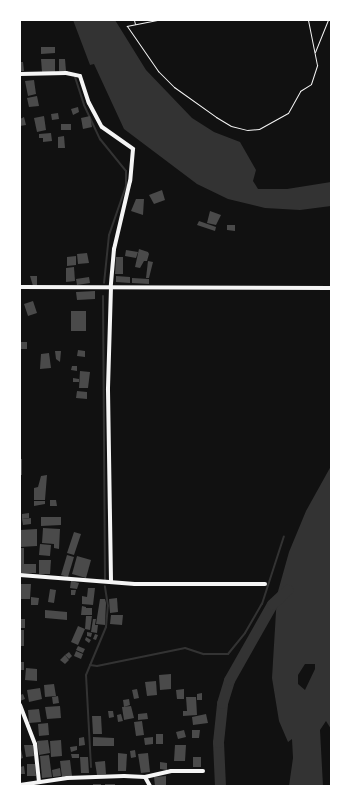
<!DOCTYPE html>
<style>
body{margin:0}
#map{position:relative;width:351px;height:806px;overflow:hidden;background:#111;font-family:Inter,sans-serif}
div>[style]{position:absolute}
.water>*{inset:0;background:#333}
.stream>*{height:2px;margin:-1px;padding:0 1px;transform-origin:1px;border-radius:1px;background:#333}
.river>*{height:11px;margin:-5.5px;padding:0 5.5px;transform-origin:5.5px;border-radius:5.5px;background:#333}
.building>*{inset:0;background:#4a4a4a}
.path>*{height:1px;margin:-0.5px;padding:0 0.5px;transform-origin:0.5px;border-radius:0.5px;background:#f5f5f5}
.minor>*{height:4px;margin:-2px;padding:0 2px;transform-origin:2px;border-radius:2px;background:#f5f5f5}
span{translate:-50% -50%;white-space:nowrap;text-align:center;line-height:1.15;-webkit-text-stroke:4px #fff;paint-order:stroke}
.frame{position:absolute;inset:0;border:21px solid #fff;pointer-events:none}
</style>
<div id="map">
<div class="water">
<div style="clip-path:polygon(73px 20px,115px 20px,146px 70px,192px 118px,214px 132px,240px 142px,256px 170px,253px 181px,258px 189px,287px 189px,331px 182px,331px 206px,300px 210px,265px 208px,228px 199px,197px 184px,124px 129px,94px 64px,90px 65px)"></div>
<div style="clip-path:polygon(evenodd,331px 466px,331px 729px,326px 721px,320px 730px,323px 786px,289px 786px,293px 758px,292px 739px,288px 742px,279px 721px,272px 678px,277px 595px,289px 552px,306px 511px,331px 466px,305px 664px,315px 664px,315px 669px,305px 690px,298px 684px,298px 675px,305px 664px)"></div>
</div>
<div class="stream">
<div style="left:75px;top:77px;width:29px;rotate:72deg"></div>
<div style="left:84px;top:105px;width:38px;rotate:65deg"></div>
<div style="left:100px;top:139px;width:41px;rotate:50.9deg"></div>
<div style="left:126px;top:171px;width:15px;rotate:90deg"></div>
<div style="left:126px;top:186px;width:52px;rotate:109.1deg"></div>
<div style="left:109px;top:235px;width:48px;rotate:95.9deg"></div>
<div style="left:103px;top:296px;width:285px;rotate:89.6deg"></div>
<div style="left:90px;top:665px;width:7px;rotate:8deg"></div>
<div style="left:97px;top:666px;width:90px;rotate:-11.6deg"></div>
<div style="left:185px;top:648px;width:20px;rotate:18deg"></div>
<div style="left:204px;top:654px;width:24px"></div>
<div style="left:228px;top:654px;width:27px;rotate:-51deg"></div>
<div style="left:245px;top:633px;width:34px;rotate:-60deg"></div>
<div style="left:262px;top:604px;width:71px;rotate:-72.1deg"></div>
<div style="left:91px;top:767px;width:92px;rotate:-93.1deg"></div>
<div style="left:86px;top:675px;width:52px;rotate:-67.4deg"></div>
<div style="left:106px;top:627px;width:21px;rotate:-85deg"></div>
<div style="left:108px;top:606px;width:20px;rotate:-99deg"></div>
</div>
<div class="river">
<div style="left:220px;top:786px;width:44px;rotate:-92.6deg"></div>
<div style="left:218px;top:742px;width:39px;rotate:-84deg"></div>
<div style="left:222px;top:703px;width:24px;rotate:-73deg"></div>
<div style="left:229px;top:680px;width:87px;rotate:-60.5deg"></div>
<div style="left:272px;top:604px;width:21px;rotate:-43deg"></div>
</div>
<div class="building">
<div style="clip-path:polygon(41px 47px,55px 47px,55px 53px,41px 54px)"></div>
<div style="clip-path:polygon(41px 59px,55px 59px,55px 72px,42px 72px)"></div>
<div style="clip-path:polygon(59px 59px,65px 59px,66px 71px,59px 71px)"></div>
<div style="clip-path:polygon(20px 62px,23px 62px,24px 71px,20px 71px)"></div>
<div style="clip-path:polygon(34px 80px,36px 94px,28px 96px,25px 81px)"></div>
<div style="clip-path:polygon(37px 96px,39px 106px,29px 107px,27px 98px)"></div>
<div style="clip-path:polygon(78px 107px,79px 112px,73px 115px,71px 109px)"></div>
<div style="clip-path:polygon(58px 113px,59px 119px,52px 120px,51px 114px)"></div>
<div style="clip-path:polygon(44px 116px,46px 130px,37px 132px,34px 118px)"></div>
<div style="clip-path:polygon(90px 116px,92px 127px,83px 129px,81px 118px)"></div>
<div style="clip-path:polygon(24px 117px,26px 125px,20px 126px,20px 119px)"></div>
<div style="clip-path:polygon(61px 124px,71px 124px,71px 130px,61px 130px)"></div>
<div style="clip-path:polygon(51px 133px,52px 141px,43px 142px,43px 138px,39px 138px,39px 134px)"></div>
<div style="clip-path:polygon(64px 136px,65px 148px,58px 148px,58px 137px)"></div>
<div style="clip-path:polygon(162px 190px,165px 200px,154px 204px,149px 195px)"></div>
<div style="clip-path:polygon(136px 199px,144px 199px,143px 215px,131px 211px)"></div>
<div style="clip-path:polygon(210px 211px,221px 215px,216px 225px,207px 223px)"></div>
<div style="clip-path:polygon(199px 221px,216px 227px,215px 231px,197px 225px)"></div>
<div style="clip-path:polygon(227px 225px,235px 225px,235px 231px,227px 230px)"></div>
<div style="clip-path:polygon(139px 249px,148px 252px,149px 254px,147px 261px,144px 261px,140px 268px,135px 267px)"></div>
<div style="clip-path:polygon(126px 250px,138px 252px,136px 258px,125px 256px)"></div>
<div style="clip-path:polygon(87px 253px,89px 263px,78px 264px,77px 254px)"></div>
<div style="clip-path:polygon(76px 256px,76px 265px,67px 266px,67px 257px)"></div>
<div style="clip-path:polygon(116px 257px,123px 257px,123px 274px,115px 274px)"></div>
<div style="clip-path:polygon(148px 261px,153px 262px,149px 278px,146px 278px)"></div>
<div style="clip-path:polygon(74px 267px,75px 281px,66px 282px,66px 268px)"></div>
<div style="clip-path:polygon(30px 276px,37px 276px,37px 286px,33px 286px)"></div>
<div style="clip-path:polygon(116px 276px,130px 277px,130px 283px,116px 282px)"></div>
<div style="clip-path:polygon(89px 277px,90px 283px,77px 285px,76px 279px)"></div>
<div style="clip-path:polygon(132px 278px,149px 279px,149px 284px,132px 283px)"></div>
<div style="clip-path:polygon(95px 291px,95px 299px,77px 300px,76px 292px)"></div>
<div style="clip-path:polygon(33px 301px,37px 313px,28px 316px,24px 304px)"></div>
<div style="clip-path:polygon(71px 311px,86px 311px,86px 331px,71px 331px)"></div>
<div style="clip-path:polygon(20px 342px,27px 342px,27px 349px,20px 349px)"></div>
<div style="clip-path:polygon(78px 350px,85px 351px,85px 357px,77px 356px)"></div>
<div style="clip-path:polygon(55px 351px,61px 351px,60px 362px,56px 359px)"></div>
<div style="clip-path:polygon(49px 353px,51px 368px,40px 369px,41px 354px)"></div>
<div style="clip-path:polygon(72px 366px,77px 366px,77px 371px,71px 370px)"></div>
<div style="clip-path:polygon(80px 371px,90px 372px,88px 388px,79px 388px)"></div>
<div style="clip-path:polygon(73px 378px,79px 379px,79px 382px,73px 382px)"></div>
<div style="clip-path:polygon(77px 391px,87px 392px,87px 399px,76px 398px)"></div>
<div style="clip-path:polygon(20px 459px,22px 459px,22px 475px,20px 475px)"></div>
<div style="clip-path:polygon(47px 475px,45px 500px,34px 500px,34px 488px,38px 487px,41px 476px)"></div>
<div style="clip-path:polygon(50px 500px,56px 500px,57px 506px,50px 506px)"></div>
<div style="clip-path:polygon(34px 501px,45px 501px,45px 504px,34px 506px)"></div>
<div style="clip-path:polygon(29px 513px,29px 518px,22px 519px,22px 514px)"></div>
<div style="clip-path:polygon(41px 517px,61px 517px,61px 525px,41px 526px)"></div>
<div style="clip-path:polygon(31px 518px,31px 524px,23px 525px,22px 519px)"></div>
<div style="clip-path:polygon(43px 528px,60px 529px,59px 549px,54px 548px,54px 544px,42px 543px)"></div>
<div style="clip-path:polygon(37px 529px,37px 546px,20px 547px,20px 530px)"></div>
<div style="clip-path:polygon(74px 532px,81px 534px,74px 555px,67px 553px)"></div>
<div style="clip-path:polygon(40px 544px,51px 545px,50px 556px,39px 555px)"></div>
<div style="clip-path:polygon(20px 548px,24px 548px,24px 564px,36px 564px,36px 573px,20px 573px)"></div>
<div style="clip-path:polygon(67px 555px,74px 557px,68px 577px,61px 575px)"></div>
<div style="clip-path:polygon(77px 556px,91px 560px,86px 578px,72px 574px)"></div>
<div style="clip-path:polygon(39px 560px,51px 560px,50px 574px,39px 574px)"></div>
<div style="clip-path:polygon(71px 581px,79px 583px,77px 589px,70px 588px)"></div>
<div style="clip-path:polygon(20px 584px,31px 584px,30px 599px,20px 599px)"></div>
<div style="clip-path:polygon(88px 588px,95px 588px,93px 605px,82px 604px,82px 596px,87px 597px)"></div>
<div style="clip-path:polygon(50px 589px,56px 590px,54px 603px,48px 602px)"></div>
<div style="clip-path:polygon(71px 590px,76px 590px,75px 595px,71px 595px)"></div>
<div style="clip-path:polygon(31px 597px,39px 598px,38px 605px,31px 605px)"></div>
<div style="clip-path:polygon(117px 598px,118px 612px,110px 613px,109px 599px)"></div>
<div style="clip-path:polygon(100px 599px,105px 599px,106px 603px,105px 625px,96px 624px)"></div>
<div style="clip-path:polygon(82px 606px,86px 607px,86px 615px,81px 615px)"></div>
<div style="clip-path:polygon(86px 608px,92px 608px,92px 615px,86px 615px)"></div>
<div style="clip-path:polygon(45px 610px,67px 612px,67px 620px,45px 618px)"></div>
<div style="clip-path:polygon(111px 615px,123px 615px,122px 625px,110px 624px)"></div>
<div style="clip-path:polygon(86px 616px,92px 616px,90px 630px,85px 629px)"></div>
<div style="clip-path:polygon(20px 619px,25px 619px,25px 628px,20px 628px)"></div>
<div style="clip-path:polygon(93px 619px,96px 619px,95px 625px,98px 625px,97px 633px,91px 632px)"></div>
<div style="clip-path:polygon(78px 626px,85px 629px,78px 645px,71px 642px)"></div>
<div style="clip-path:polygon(20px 630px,24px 630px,24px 646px,20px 646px)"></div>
<div style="clip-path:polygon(87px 632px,92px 633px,91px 637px,87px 636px)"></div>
<div style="clip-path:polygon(95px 634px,98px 635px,96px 640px,93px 639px)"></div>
<div style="clip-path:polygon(86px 637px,91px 640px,89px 643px,85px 640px)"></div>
<div style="clip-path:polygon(78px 646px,85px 649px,83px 653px,76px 650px)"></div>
<div style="clip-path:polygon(76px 651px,83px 654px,81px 659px,74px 656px)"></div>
<div style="clip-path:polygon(69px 652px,72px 656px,69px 659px,65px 655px)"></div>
<div style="clip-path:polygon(65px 655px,69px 660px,65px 664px,60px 660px)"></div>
<div style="clip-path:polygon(20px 662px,24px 662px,24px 670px,20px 670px)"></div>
<div style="clip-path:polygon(26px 668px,37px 669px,37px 681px,25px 680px)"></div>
<div style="clip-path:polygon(171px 674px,171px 689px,160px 690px,159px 675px)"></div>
<div style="clip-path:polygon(156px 681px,157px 695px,147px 696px,145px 682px)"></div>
<div style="clip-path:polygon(54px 684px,56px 696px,45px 697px,44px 685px)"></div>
<div style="clip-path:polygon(40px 688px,42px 699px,29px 702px,27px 690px)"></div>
<div style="clip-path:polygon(137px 689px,139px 698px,134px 699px,132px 690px)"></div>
<div style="clip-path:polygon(184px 689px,184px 699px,177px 699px,176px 690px)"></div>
<div style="clip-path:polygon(202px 693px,202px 700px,197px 700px,197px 694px)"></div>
<div style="clip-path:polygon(23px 694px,25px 699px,20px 701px,20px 695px)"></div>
<div style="clip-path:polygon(58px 696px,59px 703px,53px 704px,52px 697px)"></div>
<div style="clip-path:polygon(186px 697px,196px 697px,197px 715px,183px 716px,183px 711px,187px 711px)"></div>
<div style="clip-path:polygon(129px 699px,130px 705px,124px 707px,123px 700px)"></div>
<div style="clip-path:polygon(60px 706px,61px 718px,47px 719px,45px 707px)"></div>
<div style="clip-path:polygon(131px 706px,134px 718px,124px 720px,122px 707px)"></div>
<div style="clip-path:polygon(39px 709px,41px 722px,29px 723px,28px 710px)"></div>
<div style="clip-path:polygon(108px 711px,113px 711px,114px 717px,109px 718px)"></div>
<div style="clip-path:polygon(147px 713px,148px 719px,138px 720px,138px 714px)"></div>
<div style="clip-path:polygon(121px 714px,123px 721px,118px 722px,117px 715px)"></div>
<div style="clip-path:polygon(206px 714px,208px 723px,193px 725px,192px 717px)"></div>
<div style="clip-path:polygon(92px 716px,101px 716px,102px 734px,93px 734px)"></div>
<div style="clip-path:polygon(142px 721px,144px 735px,136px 736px,134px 722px)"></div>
<div style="clip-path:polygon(48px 723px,49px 735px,39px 736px,38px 724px)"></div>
<div style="clip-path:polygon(184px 730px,186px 737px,178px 739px,176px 732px)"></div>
<div style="clip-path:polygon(192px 730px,200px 730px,199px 738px,192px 738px)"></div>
<div style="clip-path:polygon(156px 734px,163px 734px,163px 744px,156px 744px)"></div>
<div style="clip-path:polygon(84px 737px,85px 745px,79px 746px,79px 738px)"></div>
<div style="clip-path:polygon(93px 737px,114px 738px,114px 746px,93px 746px)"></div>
<div style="clip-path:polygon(153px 737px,153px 744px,145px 745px,144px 738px)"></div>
<div style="clip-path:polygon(48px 740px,50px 753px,39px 755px,37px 741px)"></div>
<div style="clip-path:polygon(61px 740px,62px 756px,51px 757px,50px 741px)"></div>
<div style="clip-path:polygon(20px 745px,23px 758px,20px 759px)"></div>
<div style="clip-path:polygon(24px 745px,33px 745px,34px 756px,26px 757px)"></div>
<div style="clip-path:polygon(175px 745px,186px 745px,185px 761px,174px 761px)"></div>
<div style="clip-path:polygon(77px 746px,77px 750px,71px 752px,70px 747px)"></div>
<div style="clip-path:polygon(135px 750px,136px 757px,131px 758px,130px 751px)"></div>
<div style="clip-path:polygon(118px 753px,127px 754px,126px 771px,118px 771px)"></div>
<div style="clip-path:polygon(148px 753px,150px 772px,141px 773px,138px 754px)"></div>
<div style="clip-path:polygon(71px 754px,79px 754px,79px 758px,72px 758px)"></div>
<div style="clip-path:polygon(49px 755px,52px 777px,42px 778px,40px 756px)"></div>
<div style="clip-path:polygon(80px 757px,88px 757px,89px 773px,81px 773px)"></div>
<div style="clip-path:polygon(193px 757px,201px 757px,201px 767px,193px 767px)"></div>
<div style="clip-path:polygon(70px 760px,72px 776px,62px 777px,60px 761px)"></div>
<div style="clip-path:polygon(105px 761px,106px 774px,97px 775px,95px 762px)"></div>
<div style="clip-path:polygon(160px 762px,167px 763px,167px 770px,160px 769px)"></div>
<div style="clip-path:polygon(27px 764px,35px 764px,36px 776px,27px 776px)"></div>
<div style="clip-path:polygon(24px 766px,25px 774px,20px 774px,20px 767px)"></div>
<div style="clip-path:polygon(60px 768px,61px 776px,53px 777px,52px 770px)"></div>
<div style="clip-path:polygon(166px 776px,166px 786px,155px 786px,154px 777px)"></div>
<div style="clip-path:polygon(93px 784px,101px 784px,101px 786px,93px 786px)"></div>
<div style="clip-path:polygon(105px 784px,115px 784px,115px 786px,105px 786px)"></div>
</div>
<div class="path">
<div style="left:134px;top:20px;width:4px;rotate:76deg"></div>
<div style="left:157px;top:20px;width:31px;rotate:169deg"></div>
<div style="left:127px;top:26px;width:55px;rotate:55.4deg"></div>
<div style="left:158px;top:71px;width:23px;rotate:45deg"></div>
<div style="left:174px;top:87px;width:52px;rotate:35.5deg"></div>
<div style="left:216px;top:117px;width:17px;rotate:31deg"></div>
<div style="left:231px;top:126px;width:16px;rotate:14deg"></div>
<div style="left:247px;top:130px;width:12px;rotate:-5deg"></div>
<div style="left:259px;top:129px;width:33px;rotate:-29deg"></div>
<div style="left:288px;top:113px;width:25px;rotate:-61deg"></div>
<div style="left:300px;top:91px;width:13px;rotate:-32deg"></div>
<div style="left:311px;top:84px;width:20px;rotate:-72deg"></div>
<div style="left:317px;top:65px;width:46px;rotate:-101.3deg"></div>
<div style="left:315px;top:52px;width:35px;rotate:-68deg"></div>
</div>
<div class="minor">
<div style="left:20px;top:74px;width:46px;rotate:-1.2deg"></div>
<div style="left:66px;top:73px;width:14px;rotate:12deg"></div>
<div style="left:80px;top:76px;width:28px;rotate:72deg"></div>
<div style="left:89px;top:103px;width:27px;rotate:62deg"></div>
<div style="left:102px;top:127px;width:38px;rotate:35deg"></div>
<div style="left:133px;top:149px;width:32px;rotate:95deg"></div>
<div style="left:130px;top:181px;width:70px;rotate:103.2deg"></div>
<div style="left:114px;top:249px;width:38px;rotate:95deg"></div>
<div style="left:111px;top:287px;width:103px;rotate:91.7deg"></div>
<div style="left:108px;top:390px;width:192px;rotate:89.1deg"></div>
<div style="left:20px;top:287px;width:311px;rotate:0.2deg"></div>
<div style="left:20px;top:575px;width:115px;rotate:4.5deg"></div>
<div style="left:135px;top:584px;width:130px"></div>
<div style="left:20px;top:705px;width:42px;rotate:69deg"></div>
<div style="left:35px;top:744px;width:38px;rotate:84deg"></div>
<div style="left:145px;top:777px;width:27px;rotate:-13deg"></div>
<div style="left:171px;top:771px;width:32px"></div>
<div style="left:20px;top:785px;width:48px;rotate:-8.5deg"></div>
<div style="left:67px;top:778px;width:57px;rotate:-2deg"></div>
<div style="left:124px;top:776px;width:21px;rotate:3deg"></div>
<div style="left:145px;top:777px;width:10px;rotate:61deg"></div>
</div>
<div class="frame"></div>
</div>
